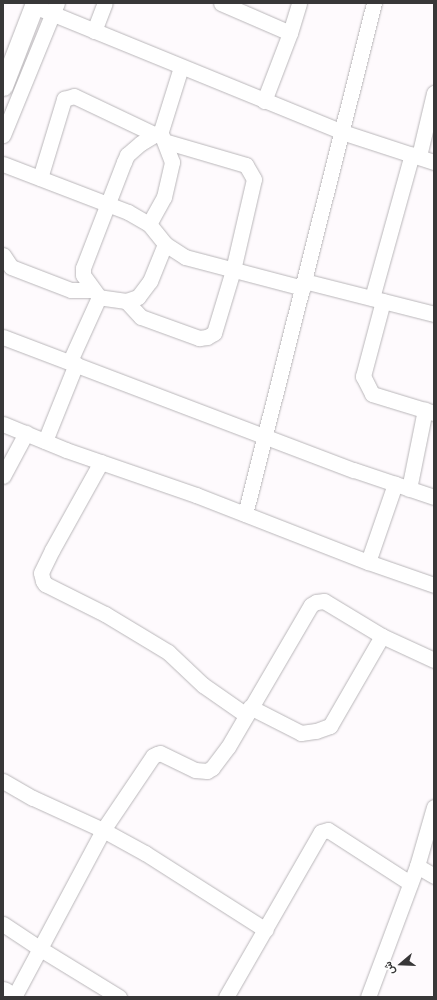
<!DOCTYPE html>
<meta charset="utf-8">
<style>
body{margin:0}
#map{position:relative;width:437px;height:1000px;overflow:hidden;background:#fefafd;font-family:Figtree,Vazirmatn,sans-serif}
div>[style]{position:absolute}
.roads{filter:drop-shadow(0 0 1px #b9b6b9) drop-shadow(0 0 1px #b9b6b9)}
.minor>*{height:15px;margin:-7.5px;padding:0 7.5px;transform-origin:7.5px;border-radius:7.5px;background:#fff}
.tertiary>*{height:19px;margin:-9.5px;padding:0 9.5px;transform-origin:9.5px;border-radius:9.5px;background:#fff}
.secondary>*{height:21px;margin:-10.5px;padding:0 10.5px;transform-origin:10.5px;border-radius:10.5px;background:#fff}
span{translate:-50% -50%;white-space:nowrap;text-align:center;line-height:1.15;-webkit-text-stroke:3px #fff;paint-order:stroke}
.frame{position:absolute;inset:0;border:4px solid #383738;pointer-events:none}
.north{position:absolute;left:381px;top:944px;width:40px;height:40px;-webkit-text-stroke:3px #fff;paint-order:stroke;rotate:251deg;font-size:11px;font-weight:700;line-height:16px;text-align:center;color:#383738}
.north::after{content:'';display:block;margin:auto;width:14px;height:18px;background:#383738;clip-path:polygon(50% 0,100% 100%,50% 72%,0 100%)}
</style>
<div id="map">
<div class="roads">
<div class="minor">
<div style="left:221px;top:3px;width:75px;rotate:23.5deg"></div>
<div style="left:34px;top:6px;width:333px;rotate:22.2deg"></div>
<div style="left:342px;top:132px;width:97px;rotate:18.1deg"></div>
<div style="left:94px;top:31px;width:30px;rotate:-69deg"></div>
<div style="left:264px;top:101px;width:73px;rotate:-69.1deg"></div>
<div style="left:290px;top:33px;width:31px;rotate:-73deg"></div>
<div style="left:3px;top:135px;width:143px;rotate:-67.8deg"></div>
<div style="left:419px;top:156px;width:65px;rotate:-76.6deg"></div>
<div style="left:3px;top:164px;width:134px;rotate:21deg"></div>
<div style="left:128px;top:212px;width:24px;rotate:30deg"></div>
<div style="left:149px;top:224px;width:26px;rotate:51deg"></div>
<div style="left:165px;top:244px;width:24px;rotate:33deg"></div>
<div style="left:185px;top:257px;width:122px;rotate:14.7deg"></div>
<div style="left:40px;top:178px;width:83px;rotate:-73.1deg"></div>
<div style="left:64px;top:99px;width:10px;rotate:-17deg"></div>
<div style="left:74px;top:96px;width:89px;rotate:25.4deg"></div>
<div style="left:149px;top:224px;width:31px;rotate:-61deg"></div>
<div style="left:164px;top:197px;width:36px;rotate:-77deg"></div>
<div style="left:172px;top:162px;width:28px;rotate:-111deg"></div>
<div style="left:165px;top:244px;width:40px;rotate:112deg"></div>
<div style="left:150px;top:281px;width:20px;rotate:127deg"></div>
<div style="left:138px;top:297px;width:13px;rotate:162deg"></div>
<div style="left:126px;top:301px;width:27px;rotate:-172deg"></div>
<div style="left:99px;top:297px;width:27px;rotate:-126deg"></div>
<div style="left:83px;top:275px;width:7px;rotate:-90deg"></div>
<div style="left:83px;top:268px;width:114px;rotate:-68.9deg"></div>
<div style="left:124px;top:162px;width:8px;rotate:-67deg"></div>
<div style="left:127px;top:155px;width:18px;rotate:-41deg"></div>
<div style="left:141px;top:143px;width:23px;rotate:-31deg"></div>
<div style="left:161px;top:131px;width:67px;rotate:-72.6deg"></div>
<div style="left:3px;top:255px;width:14px;rotate:56deg"></div>
<div style="left:11px;top:267px;width:64px;rotate:21deg"></div>
<div style="left:71px;top:290px;width:21px"></div>
<div style="left:304px;top:281px;width:134px;rotate:14.2deg"></div>
<div style="left:372px;top:298px;width:149px;rotate:-74.5deg"></div>
<div style="left:126px;top:301px;width:22px;rotate:47deg"></div>
<div style="left:141px;top:317px;width:62px;rotate:19.9deg"></div>
<div style="left:199px;top:338px;width:8px;rotate:-7deg"></div>
<div style="left:207px;top:337px;width:8px;rotate:-30deg"></div>
<div style="left:214px;top:333px;width:66px;rotate:-73.2deg"></div>
<div style="left:233px;top:270px;width:93px;rotate:-77deg"></div>
<div style="left:254px;top:179px;width:16px;rotate:-120deg"></div>
<div style="left:246px;top:165px;width:85px;rotate:-163.7deg"></div>
<div style="left:383px;top:301px;width:78px;rotate:104.9deg"></div>
<div style="left:363px;top:376px;width:20px;rotate:63deg"></div>
<div style="left:372px;top:394px;width:65px;rotate:17deg"></div>
<div style="left:3px;top:337px;width:375px;rotate:20.8deg"></div>
<div style="left:354px;top:470px;width:84px;rotate:18.6deg"></div>
<div style="left:70px;top:361px;width:70px;rotate:-65.6deg"></div>
<div style="left:3px;top:424px;width:68px;rotate:22.4deg"></div>
<div style="left:66px;top:450px;width:138px;rotate:19.1deg"></div>
<div style="left:196px;top:495px;width:185px;rotate:21.3deg"></div>
<div style="left:368px;top:562px;width:70px;rotate:19.2deg"></div>
<div style="left:45px;top:441px;width:83px;rotate:-68.1deg"></div>
<div style="left:101px;top:462px;width:101px;rotate:119.1deg"></div>
<div style="left:52px;top:550px;width:25px;rotate:116deg"></div>
<div style="left:41px;top:573px;width:8px;rotate:76deg"></div>
<div style="left:43px;top:581px;width:4px;rotate:56deg"></div>
<div style="left:45px;top:584px;width:67px;rotate:26.6deg"></div>
<div style="left:105px;top:614px;width:74px;rotate:31.1deg"></div>
<div style="left:168px;top:652px;width:48px;rotate:43.3deg"></div>
<div style="left:203px;top:685px;width:52px;rotate:34.9deg"></div>
<div style="left:3px;top:476px;width:49px;rotate:-61.9deg"></div>
<div style="left:409px;top:489px;width:81px;rotate:-78.6deg"></div>
<div style="left:245px;top:514px;width:527px;rotate:-75.83deg"></div>
<div style="left:368px;top:562px;width:83px;rotate:-70.9deg"></div>
<div style="left:250px;top:707px;width:57px;rotate:27deg"></div>
<div style="left:301px;top:733px;width:15px;rotate:-8deg"></div>
<div style="left:316px;top:731px;width:15px;rotate:-20deg"></div>
<div style="left:330px;top:726px;width:104px;rotate:-60deg"></div>
<div style="left:3px;top:781px;width:34px;rotate:30deg"></div>
<div style="left:33px;top:798px;width:77px;rotate:24.6deg"></div>
<div style="left:103px;top:830px;width:89px;rotate:-56deg"></div>
<div style="left:153px;top:756px;width:4px;rotate:-27deg"></div>
<div style="left:157px;top:754px;width:3px;rotate:-18deg"></div>
<div style="left:160px;top:753px;width:39px;rotate:26deg"></div>
<div style="left:195px;top:770px;width:12px;rotate:5deg"></div>
<div style="left:207px;top:771px;width:6px;rotate:-31deg"></div>
<div style="left:212px;top:768px;width:26px;rotate:-53deg"></div>
<div style="left:228px;top:747px;width:164px;rotate:-59.7deg"></div>
<div style="left:311px;top:605px;width:6px;rotate:-31deg"></div>
<div style="left:316px;top:602px;width:8px;rotate:-7deg"></div>
<div style="left:324px;top:601px;width:68px;rotate:31.1deg"></div>
<div style="left:382px;top:636px;width:57px;rotate:24.8deg"></div>
<div style="left:434px;top:807px;width:61px;rotate:106.1deg"></div>
<div style="left:417px;top:866px;width:20px;rotate:30deg"></div>
<div style="left:3px;top:924px;width:43px;rotate:33.7deg"></div>
<div style="left:39px;top:948px;width:94px;rotate:31.5deg"></div>
<div style="left:14px;top:997px;width:189px;rotate:-61.9deg"></div>
<div style="left:103px;top:830px;width:48px;rotate:28.7deg"></div>
<div style="left:145px;top:853px;width:143px;rotate:32.5deg"></div>
<div style="left:226px;top:997px;width:190px;rotate:-60.1deg"></div>
<div style="left:321px;top:832px;width:7px;rotate:-16deg"></div>
<div style="left:328px;top:830px;width:98px;rotate:32.9deg"></div>
<div style="left:368px;top:997px;width:140px;rotate:-69.5deg"></div>
</div>
<div class="tertiary">
<div style="left:3px;top:86px;width:89px;rotate:-68.9deg"></div>
</div>
<div class="secondary">
<div style="left:3px;top:992px;width:9px;rotate:32deg"></div>
</div>
</div>
<div class="frame"></div>
<div class="north">ش</div>
</div>
